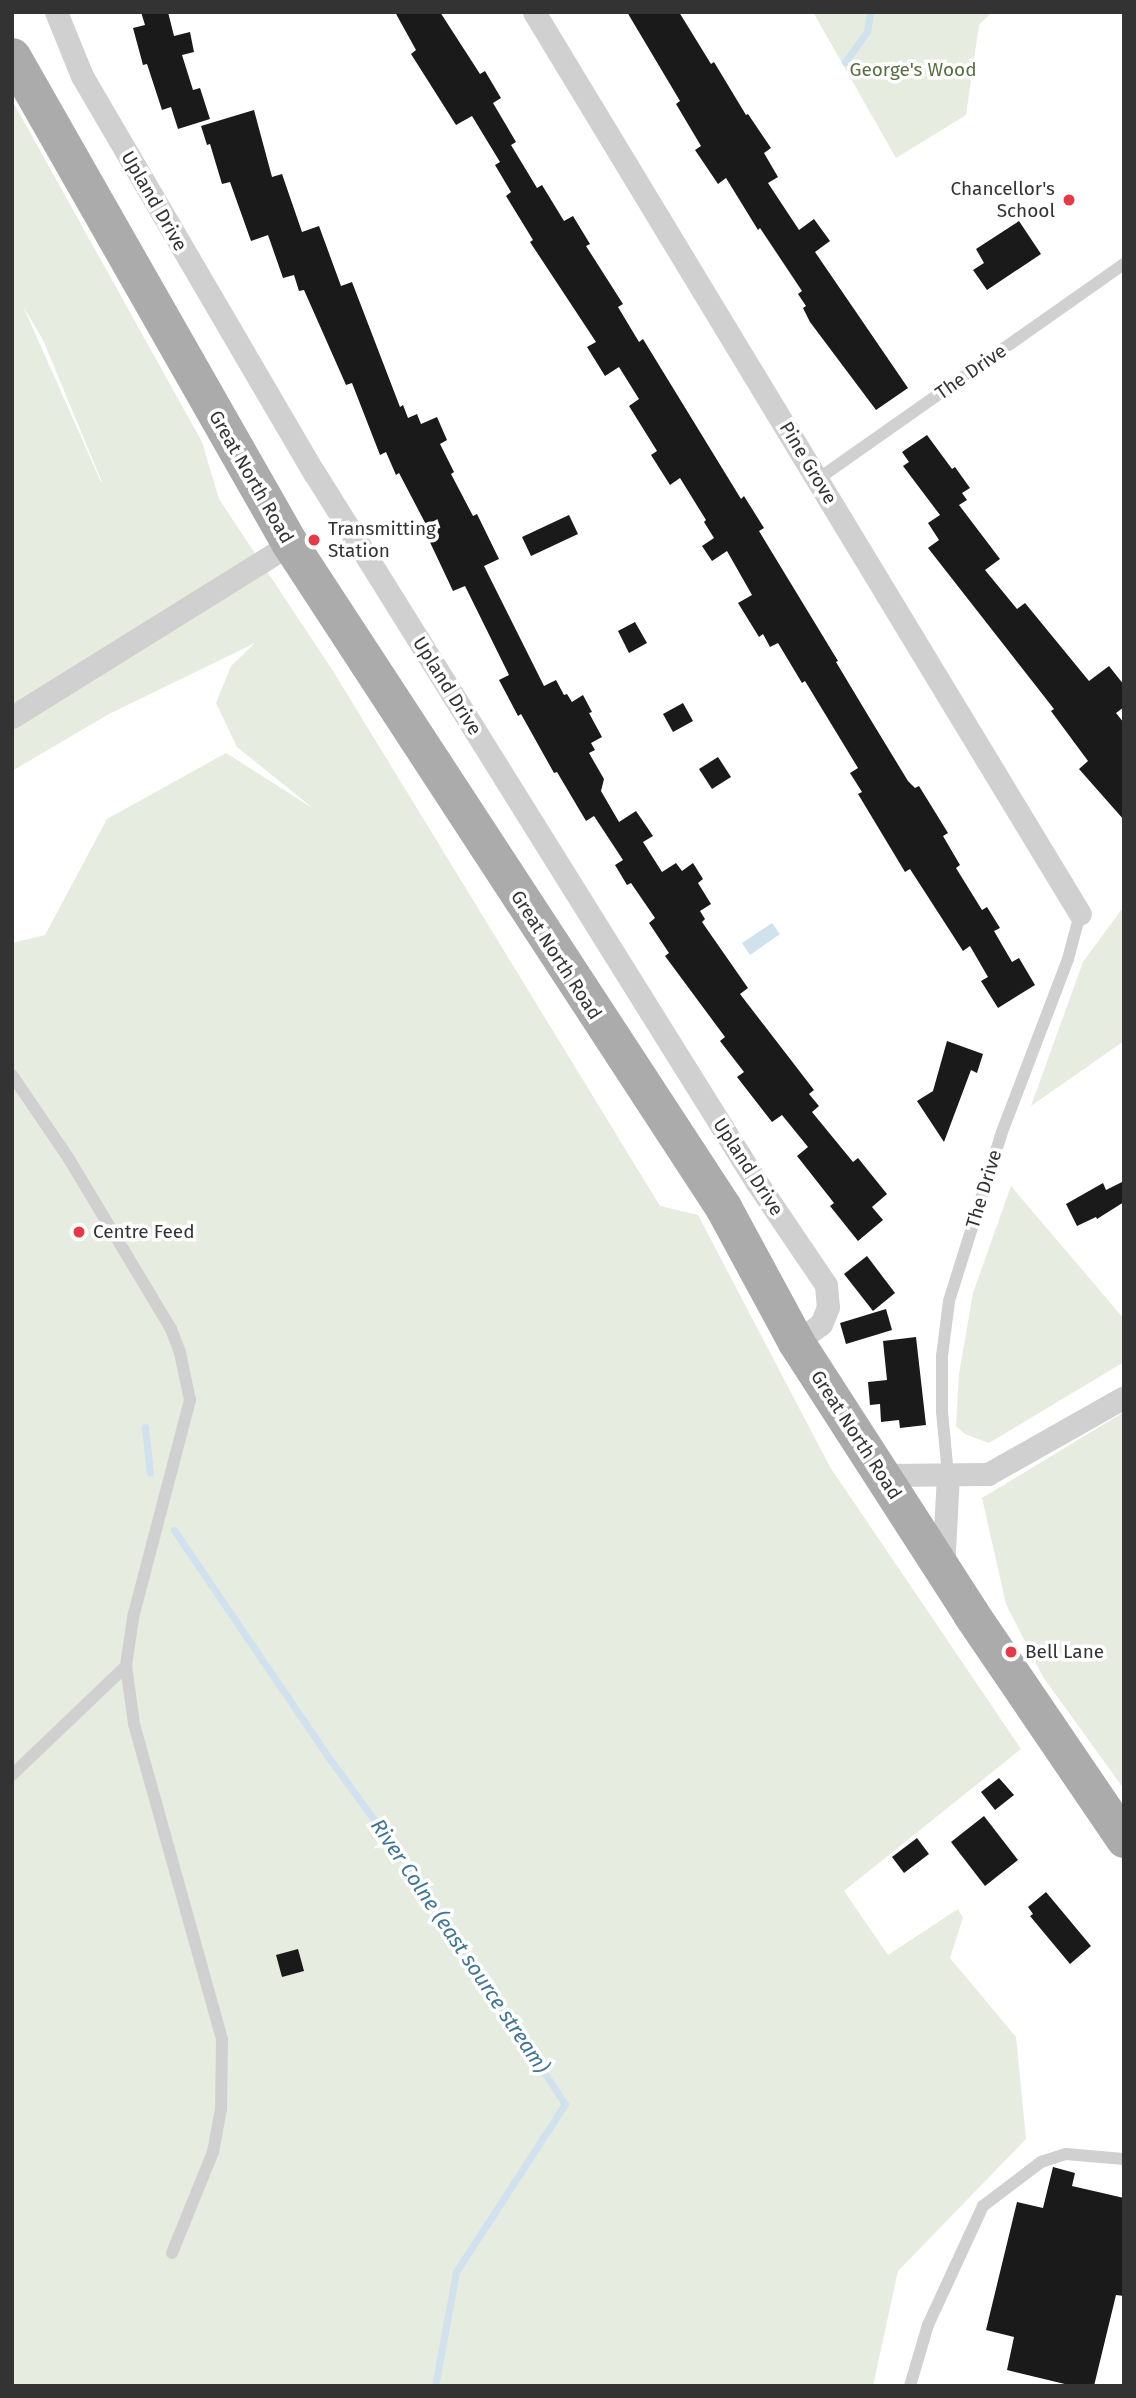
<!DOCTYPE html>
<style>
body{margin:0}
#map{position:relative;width:1136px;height:2398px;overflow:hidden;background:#fff;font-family:"Fira Sans",sans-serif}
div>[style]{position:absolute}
.green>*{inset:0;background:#e6ecdf}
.water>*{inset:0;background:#cfe2ee}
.stream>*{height:7px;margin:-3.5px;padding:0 3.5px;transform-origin:3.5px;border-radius:3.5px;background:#cfe2ee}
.building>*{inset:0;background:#1a1a1a}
.lane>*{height:12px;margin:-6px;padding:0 6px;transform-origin:6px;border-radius:6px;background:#d0d0d0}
.street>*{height:23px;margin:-11.5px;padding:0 11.5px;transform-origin:11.5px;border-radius:11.5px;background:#d0d0d0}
.primary>*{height:37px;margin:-18.5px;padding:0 18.5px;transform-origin:18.5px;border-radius:18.5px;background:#ababab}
.dots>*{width:19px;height:19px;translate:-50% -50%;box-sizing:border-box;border:4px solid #fff;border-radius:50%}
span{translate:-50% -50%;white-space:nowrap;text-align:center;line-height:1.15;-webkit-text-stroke:7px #fff;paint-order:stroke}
.park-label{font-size:19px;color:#56703f}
.poi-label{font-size:19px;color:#333}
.right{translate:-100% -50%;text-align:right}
.left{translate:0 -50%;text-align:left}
.street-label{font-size:19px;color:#333}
.water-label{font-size:21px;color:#3f7597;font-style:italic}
.frame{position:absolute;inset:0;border:14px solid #333;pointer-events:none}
</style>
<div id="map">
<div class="green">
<div style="clip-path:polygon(813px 12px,992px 12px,979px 25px,966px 115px,896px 158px)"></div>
<div style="clip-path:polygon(evenodd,12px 100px,202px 442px,219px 499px,333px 671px,660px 1206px,698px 1215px,830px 1467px,1021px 1749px,844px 1891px,888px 1955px,958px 1909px,963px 1918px,950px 1958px,1016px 2037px,1026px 2139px,898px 2271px,873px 2386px,12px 2386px,12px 943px,45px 935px,107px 819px,226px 753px,314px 809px,237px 747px,216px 703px,231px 666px,255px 643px,109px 714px,12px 771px,12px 100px,23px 306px,43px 340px,102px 482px,101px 482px,23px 306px)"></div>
<div style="clip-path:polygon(1124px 906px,1124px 1041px,1031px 1106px,1083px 962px)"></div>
<div style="clip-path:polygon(1011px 1186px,1124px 1319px,1124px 1362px,989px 1443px,965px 1434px,956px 1426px,959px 1374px,973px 1293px)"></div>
<div style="clip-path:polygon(1124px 1412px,1124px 1789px,1043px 1677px,1006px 1604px,982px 1498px)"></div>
</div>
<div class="water">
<div style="clip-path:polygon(772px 923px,780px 934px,750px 955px,742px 943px)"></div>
</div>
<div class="stream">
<div style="left:845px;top:62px;width:37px;rotate:-54deg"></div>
<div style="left:867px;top:32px;width:20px;rotate:-81deg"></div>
<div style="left:145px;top:1427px;width:46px;rotate:83.8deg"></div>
<div style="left:174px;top:1530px;width:276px;rotate:55.8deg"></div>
<div style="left:329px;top:1758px;width:141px;rotate:53.9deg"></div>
<div style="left:412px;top:1872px;width:278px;rotate:56.6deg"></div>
<div style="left:565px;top:2104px;width:200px;rotate:123deg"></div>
<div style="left:456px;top:2272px;width:116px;rotate:100.4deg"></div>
</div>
<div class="building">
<div style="clip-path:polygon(141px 12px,168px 12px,174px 36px,190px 32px,194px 52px,182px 55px,193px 90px,200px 88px,210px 119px,178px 129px,171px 107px,162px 110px,147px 64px,143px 65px,133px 28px,145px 25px)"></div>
<div style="clip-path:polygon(395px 12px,440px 12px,480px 74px,485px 71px,501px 98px,493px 103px,516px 142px,511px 145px,537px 188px,542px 185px,564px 221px,573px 216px,590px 244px,586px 246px,623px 304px,618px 307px,639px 342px,643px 339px,741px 499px,744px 496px,764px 528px,759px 531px,838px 661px,836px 662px,869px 717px,908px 781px,915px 788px,919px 786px,948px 833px,943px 836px,960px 865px,956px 868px,982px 910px,987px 907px,1000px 928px,994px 931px,1012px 962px,1019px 958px,1035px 985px,998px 1008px,981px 981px,988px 977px,970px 946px,963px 951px,910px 869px,905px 872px,858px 794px,862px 792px,850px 773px,858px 768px,805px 681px,802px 683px,778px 643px,770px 647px,763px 634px,759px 637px,738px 603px,752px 595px,727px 551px,712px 561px,702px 546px,714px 538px,704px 522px,706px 520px,680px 478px,670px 485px,651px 455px,657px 451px,629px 406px,639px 399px,619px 367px,605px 376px,587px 347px,596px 342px,530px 242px,533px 240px,506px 196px,511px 192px,495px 165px,500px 162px,472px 116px,456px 125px,411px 54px,416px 50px)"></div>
<div style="clip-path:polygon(627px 12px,679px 12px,711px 64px,714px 62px,746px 115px,748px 114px,771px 148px,764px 153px,778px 177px,768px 183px,799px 230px,814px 219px,830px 241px,815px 252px,908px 388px,876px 410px,810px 322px,803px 308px,806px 306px,798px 294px,802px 291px,760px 228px,758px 230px,726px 178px,718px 184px,695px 150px,701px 146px,676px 104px,680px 101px)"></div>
<div style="clip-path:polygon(254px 110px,272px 177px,282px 174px,302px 232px,319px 226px,341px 286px,352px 282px,400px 407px,403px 405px,408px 418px,417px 414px,421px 424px,437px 417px,447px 440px,440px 444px,454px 472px,451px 474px,473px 516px,477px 514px,499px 559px,484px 566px,544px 686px,556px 680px,564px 695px,567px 694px,572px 702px,583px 695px,592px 712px,589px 713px,602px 737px,591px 743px,595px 750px,589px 753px,604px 779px,601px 791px,619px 822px,636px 811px,653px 836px,643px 842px,662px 872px,676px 863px,682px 871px,693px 863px,703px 879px,698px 883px,711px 904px,700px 911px,705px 919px,702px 922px,748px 988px,740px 994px,814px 1090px,809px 1094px,819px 1106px,812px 1112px,853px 1162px,858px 1158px,887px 1194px,872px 1207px,883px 1220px,858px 1241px,830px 1206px,834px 1203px,797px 1156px,808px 1147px,782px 1115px,772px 1122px,737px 1077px,744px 1072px,720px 1041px,725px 1037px,665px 956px,669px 953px,649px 923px,655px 918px,631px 883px,627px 885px,615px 865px,623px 860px,594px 816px,586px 821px,557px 772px,554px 773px,521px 714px,518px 716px,499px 680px,509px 675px,465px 586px,453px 591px,428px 538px,432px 536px,399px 473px,396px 475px,386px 452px,380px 455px,352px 383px,346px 385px,304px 290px,299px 291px,294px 275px,283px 278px,268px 235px,251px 241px,230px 182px,222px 184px,210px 144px,207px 145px,201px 126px)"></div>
<div style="clip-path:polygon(1019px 221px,1041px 254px,987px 290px,973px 270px,984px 263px,976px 249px)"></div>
<div style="clip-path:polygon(927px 435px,952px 469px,955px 467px,970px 488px,962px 493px,967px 500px,959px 505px,1000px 559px,985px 570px,1017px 609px,1025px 603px,1089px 681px,1109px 666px,1124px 685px,1124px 707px,1116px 713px,1124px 723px,1124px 820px,1079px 769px,1088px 761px,1051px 711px,1054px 709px,928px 548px,939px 540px,928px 523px,940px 515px,903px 466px,909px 462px,902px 452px)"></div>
<div style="clip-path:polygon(569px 515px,578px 534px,531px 556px,522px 537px)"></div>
<div style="clip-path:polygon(635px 622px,647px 643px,629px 653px,618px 631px)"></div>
<div style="clip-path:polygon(683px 703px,693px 721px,673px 732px,663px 714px)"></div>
<div style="clip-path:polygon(718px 757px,731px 777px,712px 789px,699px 769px)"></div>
<div style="clip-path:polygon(947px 1041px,983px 1054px,977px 1073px,971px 1070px,944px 1142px,917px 1101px,933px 1091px)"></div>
<div style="clip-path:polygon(1124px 1181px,1124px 1202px,1097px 1219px,1096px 1217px,1077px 1226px,1066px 1204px,1103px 1183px,1106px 1190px)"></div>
<div style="clip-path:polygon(867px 1256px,895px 1293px,873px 1311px,844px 1274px)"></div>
<div style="clip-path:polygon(886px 1309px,892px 1330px,846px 1344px,840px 1323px)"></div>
<div style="clip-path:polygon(916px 1337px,926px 1425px,900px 1428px,899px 1420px,881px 1422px,880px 1404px,870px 1405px,868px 1382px,887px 1380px,883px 1341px)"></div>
<div style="clip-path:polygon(999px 1778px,1014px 1795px,995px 1810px,981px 1792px)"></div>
<div style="clip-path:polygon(984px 1816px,1018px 1860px,985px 1886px,951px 1842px)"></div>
<div style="clip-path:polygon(917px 1838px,929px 1854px,904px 1873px,892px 1857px)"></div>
<div style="clip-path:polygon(1046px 1892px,1091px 1946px,1070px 1964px,1030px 1916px,1033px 1914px,1028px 1907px)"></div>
<div style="clip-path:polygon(298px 1949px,304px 1971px,282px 1977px,276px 1955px)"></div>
<div style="clip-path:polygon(1053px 2167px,1075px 2173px,1072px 2186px,1124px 2198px,1124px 2296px,1116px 2295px,1094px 2386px,1073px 2386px,1007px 2370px,1014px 2337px,986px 2330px,1017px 2202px,1043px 2208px)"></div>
</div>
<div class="lane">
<div style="left:818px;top:479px;width:374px;rotate:-35.1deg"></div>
<div style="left:12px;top:1075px;width:102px;rotate:55.8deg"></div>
<div style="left:69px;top:1159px;width:198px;rotate:59deg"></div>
<div style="left:171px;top:1329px;width:26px;rotate:69deg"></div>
<div style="left:180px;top:1353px;width:48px;rotate:78deg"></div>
<div style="left:190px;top:1400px;width:225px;rotate:104.7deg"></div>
<div style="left:133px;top:1618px;width:49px;rotate:98.3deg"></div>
<div style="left:126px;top:1666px;width:59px;rotate:82.1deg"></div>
<div style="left:134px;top:1724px;width:328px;rotate:74.4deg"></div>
<div style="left:222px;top:2040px;width:69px;rotate:90.8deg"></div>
<div style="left:221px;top:2109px;width:44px;rotate:100.5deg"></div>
<div style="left:213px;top:2152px;width:109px;rotate:112.1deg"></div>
<div style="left:948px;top:1475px;width:63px;rotate:-95.4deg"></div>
<div style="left:942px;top:1412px;width:56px;rotate:-90deg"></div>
<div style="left:942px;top:1356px;width:55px;rotate:-82.7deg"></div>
<div style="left:949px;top:1301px;width:177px;rotate:-72.6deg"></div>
<div style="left:1002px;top:1132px;width:185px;rotate:-69.1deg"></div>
<div style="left:1068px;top:959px;width:47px;rotate:-75.1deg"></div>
<div style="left:12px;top:1775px;width:158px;rotate:-43.7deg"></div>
<div style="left:910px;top:2386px;width:64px;rotate:-73.6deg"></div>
<div style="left:928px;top:2325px;width:131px;rotate:-65.2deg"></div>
<div style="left:983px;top:2206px;width:73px;rotate:-37.2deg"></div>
<div style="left:1041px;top:2162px;width:26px;rotate:-18deg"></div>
<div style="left:1066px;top:2154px;width:58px;rotate:4.9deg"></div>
</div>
<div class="street">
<div style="left:56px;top:12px;width:69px;rotate:67.9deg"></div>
<div style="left:82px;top:76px;width:461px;rotate:59.7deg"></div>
<div style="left:315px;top:474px;width:835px;rotate:58.06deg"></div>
<div style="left:757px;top:1183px;width:123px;rotate:55.9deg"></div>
<div style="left:826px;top:1285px;width:22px;rotate:85deg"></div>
<div style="left:828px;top:1307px;width:18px;rotate:112deg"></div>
<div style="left:821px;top:1324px;width:31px;rotate:144deg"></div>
<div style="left:534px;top:12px;width:1054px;rotate:58.81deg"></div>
<div style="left:12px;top:717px;width:327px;rotate:-31.9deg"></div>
<div style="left:882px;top:1475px;width:106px;rotate:-0.5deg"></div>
<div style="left:988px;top:1474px;width:156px;rotate:-29.5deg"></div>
<div style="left:943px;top:1570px;width:95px;rotate:-87deg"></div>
</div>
<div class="primary">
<div style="left:12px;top:56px;width:562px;rotate:60.33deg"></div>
<div style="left:290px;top:544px;width:792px;rotate:56.85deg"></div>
<div style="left:723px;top:1207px;width:153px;rotate:61.6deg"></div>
<div style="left:796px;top:1342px;width:323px;rotate:57.2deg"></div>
<div style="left:971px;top:1614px;width:272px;rotate:55.8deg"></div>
</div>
<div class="dots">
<div style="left:1069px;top:200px;background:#e63946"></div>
<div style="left:314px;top:540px;background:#e63946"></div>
<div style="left:79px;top:1232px;background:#e63946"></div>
<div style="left:1011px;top:1652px;background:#e63946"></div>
</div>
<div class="park-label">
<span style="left:913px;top:70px">George's Wood</span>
</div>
<div class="poi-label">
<span class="right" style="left:1055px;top:200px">Chancellor's<br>School</span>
<span class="left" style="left:328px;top:540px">Transmitting<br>Station</span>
<span class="left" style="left:93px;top:1232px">Centre Feed</span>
<span class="left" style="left:1025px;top:1652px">Bell Lane</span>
</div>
<div class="street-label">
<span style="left:154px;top:201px;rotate:60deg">Upland Drive</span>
<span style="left:971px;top:372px;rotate:-35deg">The Drive</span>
<span style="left:808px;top:463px;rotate:59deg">Pine Grove</span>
<span style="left:251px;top:477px;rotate:60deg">Great North Road</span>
<span style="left:447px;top:686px;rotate:58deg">Upland Drive</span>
<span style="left:556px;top:955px;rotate:57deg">Great North Road</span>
<span style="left:748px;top:1167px;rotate:57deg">Upland Drive</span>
<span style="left:984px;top:1189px;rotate:-73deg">The Drive</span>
<span style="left:856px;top:1435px;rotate:57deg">Great North Road</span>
</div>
<div class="water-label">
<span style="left:460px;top:1946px;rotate:56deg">River Colne (east source stream)</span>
</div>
<div class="frame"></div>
</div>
